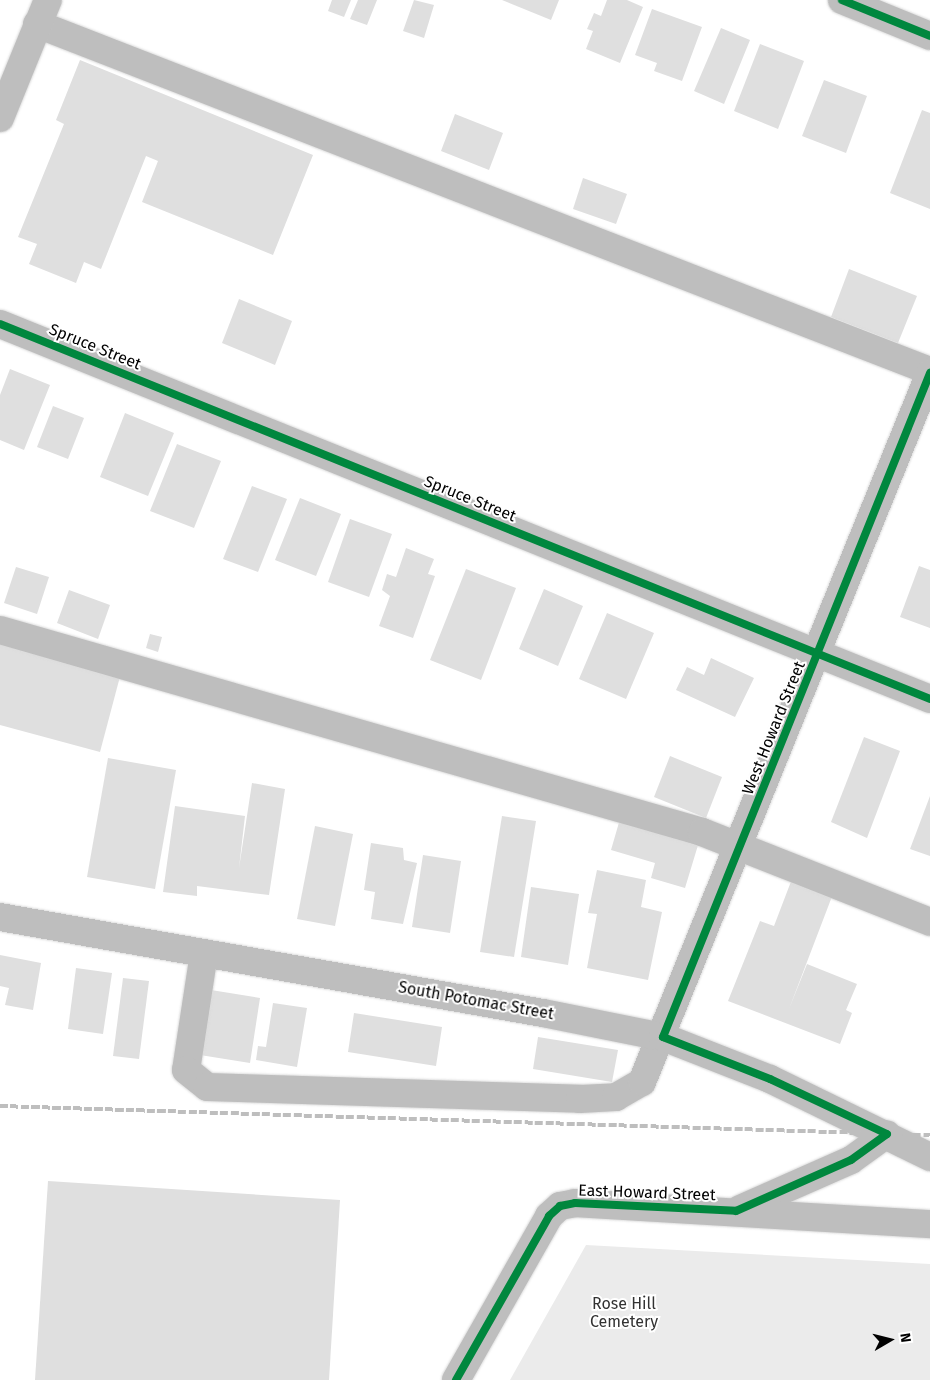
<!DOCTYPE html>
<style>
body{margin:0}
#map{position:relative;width:930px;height:1380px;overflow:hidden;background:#fff;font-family:"Fira Sans",sans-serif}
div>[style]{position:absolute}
.green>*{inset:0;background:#ebebeb}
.building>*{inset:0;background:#dfdfdf}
.roads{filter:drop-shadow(0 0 1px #dbdbdb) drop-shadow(0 0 1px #dbdbdb)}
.minor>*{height:28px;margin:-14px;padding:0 14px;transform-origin:14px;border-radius:14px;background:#bebebe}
.major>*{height:28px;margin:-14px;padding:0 14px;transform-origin:14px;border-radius:14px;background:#bebebe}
.rail>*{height:4px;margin-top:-2px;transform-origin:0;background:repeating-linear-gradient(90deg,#bebebe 0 8px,transparent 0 10.5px)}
.cycleway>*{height:8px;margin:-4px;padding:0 4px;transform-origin:4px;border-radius:4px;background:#00873e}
span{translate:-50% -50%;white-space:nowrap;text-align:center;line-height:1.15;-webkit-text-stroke:4px #fff;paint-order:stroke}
.street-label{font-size:16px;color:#000}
.park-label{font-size:16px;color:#323232}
.north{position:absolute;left:865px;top:1315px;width:50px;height:50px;-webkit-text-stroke:4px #fff;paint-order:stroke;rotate:82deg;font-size:14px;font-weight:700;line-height:20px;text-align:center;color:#000}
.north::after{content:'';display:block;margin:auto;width:18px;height:22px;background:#000;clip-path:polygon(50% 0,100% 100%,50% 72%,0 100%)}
</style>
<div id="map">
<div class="green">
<div style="clip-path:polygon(586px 1245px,930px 1264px,930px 1380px,510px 1380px)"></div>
</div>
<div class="building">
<div style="clip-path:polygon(332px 0,351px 0,344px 17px,328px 11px)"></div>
<div style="clip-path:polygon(358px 0,377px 0,367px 25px,350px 19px)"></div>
<div style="clip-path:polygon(414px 0,434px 5px,424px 38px,403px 31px)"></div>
<div style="clip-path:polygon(502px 0,559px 0,551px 20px)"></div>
<div style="clip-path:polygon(607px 0,627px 0,643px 7px,620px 63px,586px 49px,593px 31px,587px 29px,594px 13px,601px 16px)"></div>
<div style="clip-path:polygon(652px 9px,702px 27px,682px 81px,654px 71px,657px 63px,635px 55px)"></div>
<div style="clip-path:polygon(721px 28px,750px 40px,724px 104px,694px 91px)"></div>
<div style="clip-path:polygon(760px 44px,804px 61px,778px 129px,734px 111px)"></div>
<div style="clip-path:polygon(80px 60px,313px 155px,273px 255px,142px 202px,158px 161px,146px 156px,101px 269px,84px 262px,76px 283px,29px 264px,37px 244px,18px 237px,64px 124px,56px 120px)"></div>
<div style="clip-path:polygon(824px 80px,867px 96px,846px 153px,802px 136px)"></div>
<div style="clip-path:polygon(922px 110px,930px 113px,930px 209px,890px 193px)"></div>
<div style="clip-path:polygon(455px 114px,503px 133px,489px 170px,441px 151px)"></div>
<div style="clip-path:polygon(583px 178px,627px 194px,616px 224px,573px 209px)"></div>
<div style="clip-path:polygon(849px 269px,917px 296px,898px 343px,831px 317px)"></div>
<div style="clip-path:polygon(239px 299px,292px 321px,275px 365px,222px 343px)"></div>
<div style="clip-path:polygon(10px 369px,50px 385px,24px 450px,0 440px,0 395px)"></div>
<div style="clip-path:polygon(53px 406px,84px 418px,68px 459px,37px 447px)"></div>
<div style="clip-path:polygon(125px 413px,174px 433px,148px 496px,100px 477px)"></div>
<div style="clip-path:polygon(177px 444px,221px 461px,194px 528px,150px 511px)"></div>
<div style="clip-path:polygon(252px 486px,287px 499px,258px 572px,223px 559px)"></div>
<div style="clip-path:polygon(300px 498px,341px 514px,316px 576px,275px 560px)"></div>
<div style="clip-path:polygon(350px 519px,392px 534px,369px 597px,328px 582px)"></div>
<div style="clip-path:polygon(406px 548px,434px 559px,428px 574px,435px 576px,413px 638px,379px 626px,390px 596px,382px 590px,387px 574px,396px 577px)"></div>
<div style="clip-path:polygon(919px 566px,930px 570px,930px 628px,900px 617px)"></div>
<div style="clip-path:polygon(16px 567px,49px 577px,37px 614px,4px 603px)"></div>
<div style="clip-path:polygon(466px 569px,516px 588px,481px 680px,430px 660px)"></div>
<div style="clip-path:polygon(544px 589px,583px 606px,558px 666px,519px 649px)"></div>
<div style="clip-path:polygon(69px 590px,110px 605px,98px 639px,57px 623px)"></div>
<div style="clip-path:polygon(607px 613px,654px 633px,626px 699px,579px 679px)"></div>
<div style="clip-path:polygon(150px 634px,162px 637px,158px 652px,146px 648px)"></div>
<div style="clip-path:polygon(0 636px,122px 669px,100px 752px,0 725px)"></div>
<div style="clip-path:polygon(711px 658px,754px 678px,735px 717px,676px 690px,687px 667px,704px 675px)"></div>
<div style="clip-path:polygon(864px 737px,900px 751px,867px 838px,831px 822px)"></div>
<div style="clip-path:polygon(670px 756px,722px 777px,706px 818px,654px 797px)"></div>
<div style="clip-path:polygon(108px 758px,176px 770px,155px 889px,87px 877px)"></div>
<div style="clip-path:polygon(252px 783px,285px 789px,269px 895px,197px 886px,197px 896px,163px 892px,175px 806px,245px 816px,239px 868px)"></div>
<div style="clip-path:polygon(930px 796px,930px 856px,910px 849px)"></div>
<div style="clip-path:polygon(502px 816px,536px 821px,514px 957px,480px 952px)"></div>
<div style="clip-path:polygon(620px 819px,702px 832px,685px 888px,651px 878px,655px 863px,611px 850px)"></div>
<div style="clip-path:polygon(315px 826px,353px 834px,335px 926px,297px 919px)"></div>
<div style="clip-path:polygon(371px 843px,403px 848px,404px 860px,417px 863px,403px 924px,371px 919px,375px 892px,364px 890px)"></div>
<div style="clip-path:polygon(423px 855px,461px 861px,450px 933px,412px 927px)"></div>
<div style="clip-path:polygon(597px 870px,646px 880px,641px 907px,662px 912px,648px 980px,587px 968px,597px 914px,588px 913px)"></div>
<div style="clip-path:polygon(795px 871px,836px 886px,789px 1009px,807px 964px,857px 984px,846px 1010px,852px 1013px,840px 1044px,728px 1001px,760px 921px,774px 926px)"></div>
<div style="clip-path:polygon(531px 887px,579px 894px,568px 965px,521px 957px)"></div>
<div style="clip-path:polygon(0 955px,41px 963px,33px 1010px,5px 1005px,9px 988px,0 986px)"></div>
<div style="clip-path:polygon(76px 968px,112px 973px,103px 1034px,68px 1029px)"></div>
<div style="clip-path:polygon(123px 978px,149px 981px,139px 1059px,113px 1056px)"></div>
<div style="clip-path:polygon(211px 990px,260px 998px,250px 1063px,200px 1055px)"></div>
<div style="clip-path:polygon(273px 1003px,307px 1008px,297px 1067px,256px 1060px,258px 1046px,266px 1047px)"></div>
<div style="clip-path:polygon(354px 1013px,442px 1027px,436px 1066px,348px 1052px)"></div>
<div style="clip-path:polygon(538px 1037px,618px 1050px,612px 1082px,533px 1069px)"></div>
<div style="clip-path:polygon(48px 1181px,340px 1200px,329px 1380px,35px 1380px)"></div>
</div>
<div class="roads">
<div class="minor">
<div style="left:842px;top:0;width:95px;rotate:22.2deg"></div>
<div style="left:37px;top:24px;width:958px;rotate:21.24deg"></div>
<div style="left:0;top:118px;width:127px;rotate:-67.9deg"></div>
<div style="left:0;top:324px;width:1003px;rotate:21.96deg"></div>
<div style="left:0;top:630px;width:730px;rotate:16.05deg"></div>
<div style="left:702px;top:832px;width:245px;rotate:21.5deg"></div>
<div style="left:204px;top:953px;width:118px;rotate:98.7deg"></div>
<div style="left:186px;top:1070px;width:27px;rotate:39deg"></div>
<div style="left:207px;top:1087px;width:373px;rotate:1.8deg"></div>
<div style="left:580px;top:1099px;width:36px;rotate:-3deg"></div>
<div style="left:616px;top:1097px;width:30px;rotate:-30deg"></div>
<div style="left:642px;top:1082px;width:765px;rotate:-67.89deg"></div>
<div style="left:740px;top:1209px;width:121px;rotate:-23.8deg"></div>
<div style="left:851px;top:1160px;width:44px;rotate:-35.8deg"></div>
<div style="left:456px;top:1380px;width:189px;rotate:-60.4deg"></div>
<div style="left:549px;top:1216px;width:15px;rotate:-42deg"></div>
<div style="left:560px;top:1206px;width:15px;rotate:-11deg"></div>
<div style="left:575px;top:1203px;width:356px;rotate:3.4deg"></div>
</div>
<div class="major">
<div style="left:0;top:917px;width:551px;rotate:10.03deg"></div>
<div style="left:543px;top:1013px;width:122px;rotate:11.3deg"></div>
<div style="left:663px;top:1037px;width:115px;rotate:21.4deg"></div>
<div style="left:770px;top:1079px;width:178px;rotate:26deg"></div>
</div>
</div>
<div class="rail">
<div style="left:0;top:1106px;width:930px;rotate:1.79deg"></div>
</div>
<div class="cycleway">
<div style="left:842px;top:0;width:95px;rotate:22.2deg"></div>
<div style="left:0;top:324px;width:1003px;rotate:21.96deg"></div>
<div style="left:456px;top:1380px;width:189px;rotate:-60.4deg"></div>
<div style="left:549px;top:1216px;width:15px;rotate:-42deg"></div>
<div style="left:560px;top:1206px;width:15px;rotate:-11deg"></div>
<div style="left:575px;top:1203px;width:161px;rotate:2.8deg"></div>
<div style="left:736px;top:1211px;width:126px;rotate:-23.9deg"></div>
<div style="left:851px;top:1160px;width:44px;rotate:-35.8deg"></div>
<div style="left:887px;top:1134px;width:129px;rotate:-154.8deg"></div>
<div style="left:770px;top:1079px;width:115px;rotate:-158.6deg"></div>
<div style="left:663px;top:1037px;width:716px;rotate:-68.09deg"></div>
</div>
<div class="street-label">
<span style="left:95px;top:347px;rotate:22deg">Spruce Street</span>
<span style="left:470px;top:499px;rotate:22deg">Spruce Street</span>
<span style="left:774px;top:728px;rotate:-68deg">West Howard Street</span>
<span style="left:476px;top:1001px;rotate:10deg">South Potomac Street</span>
<span style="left:647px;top:1193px;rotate:2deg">East Howard Street</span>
</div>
<div class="park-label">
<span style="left:624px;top:1313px">Rose Hill<br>Cemetery</span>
</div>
<div class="north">N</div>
</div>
